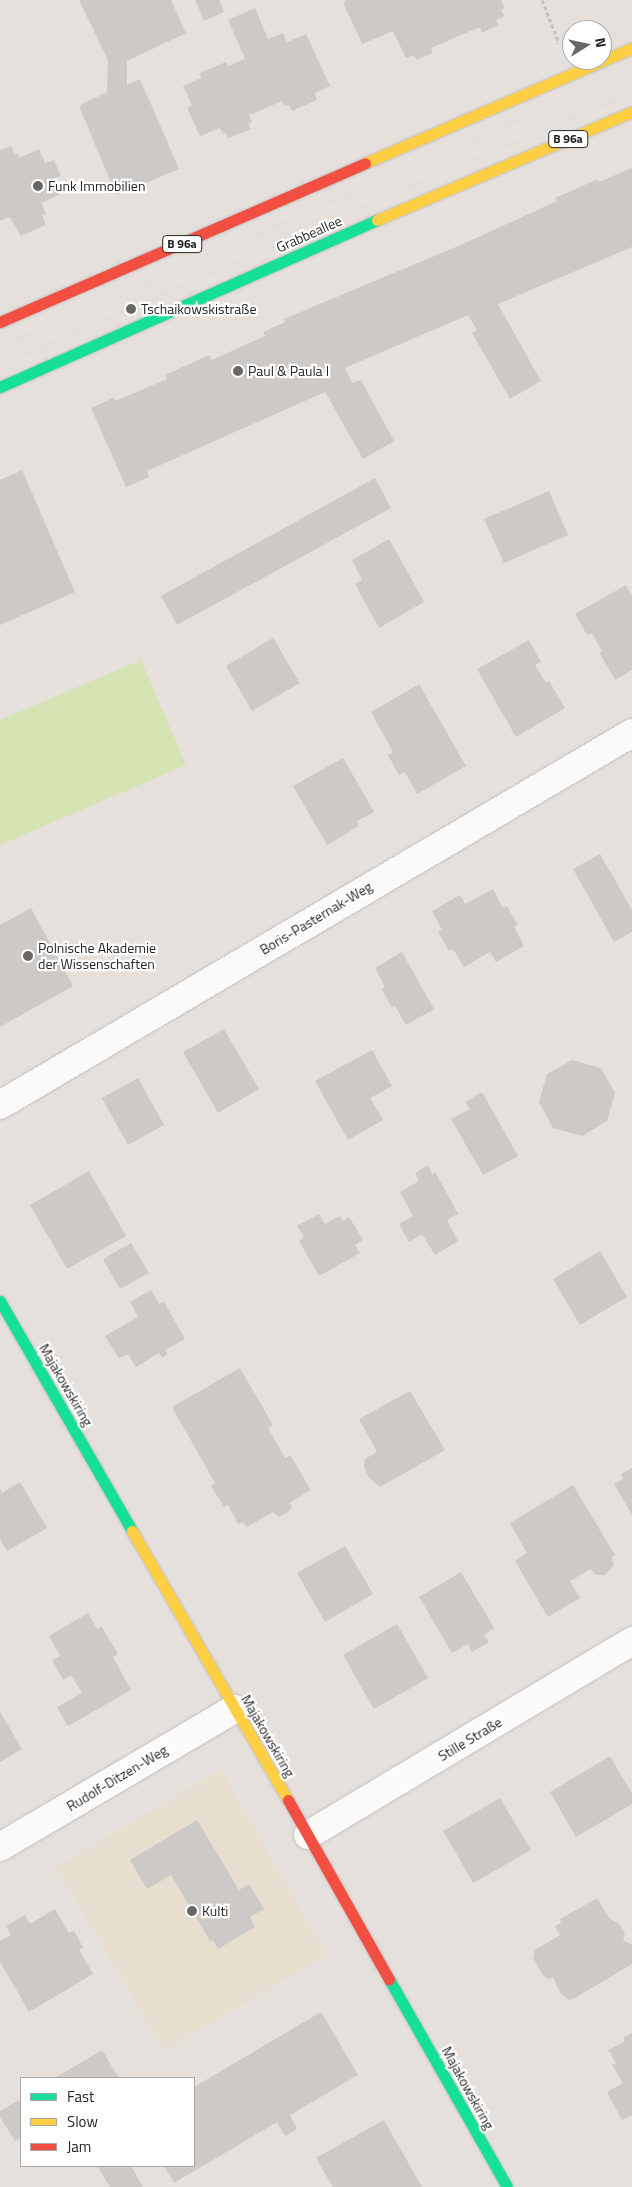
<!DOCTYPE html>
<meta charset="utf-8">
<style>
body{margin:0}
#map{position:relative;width:632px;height:2187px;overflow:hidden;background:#e5e0dc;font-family:"Titillium Web",sans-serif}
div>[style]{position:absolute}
.education>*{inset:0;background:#e8ded0}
.pitch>*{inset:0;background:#d6e3b3}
.building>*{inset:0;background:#ccc9c6}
.path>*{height:3px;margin-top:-1.5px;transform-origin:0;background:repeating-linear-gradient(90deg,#c2c1c0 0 4px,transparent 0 6.5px)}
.roads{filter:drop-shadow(0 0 1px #bfbdbd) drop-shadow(0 0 1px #bfbdbd)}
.street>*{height:28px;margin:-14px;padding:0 14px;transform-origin:14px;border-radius:14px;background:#fbfafa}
.fast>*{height:11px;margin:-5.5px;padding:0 5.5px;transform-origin:5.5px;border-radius:5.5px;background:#16e098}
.slow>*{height:11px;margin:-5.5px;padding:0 5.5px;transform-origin:5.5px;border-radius:5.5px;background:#ffcf43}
.jam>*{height:11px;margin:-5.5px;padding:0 5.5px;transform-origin:5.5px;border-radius:5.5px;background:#f24e42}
.tram>*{height:1px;margin:-0.5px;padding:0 0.5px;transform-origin:0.5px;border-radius:0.5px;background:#dcdbdc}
.dots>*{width:14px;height:14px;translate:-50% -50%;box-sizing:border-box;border:2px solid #fff;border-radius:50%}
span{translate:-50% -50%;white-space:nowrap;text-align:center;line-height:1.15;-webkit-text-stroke:4.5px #fff;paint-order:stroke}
.shield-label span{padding:1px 4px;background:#fff;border:1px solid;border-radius:4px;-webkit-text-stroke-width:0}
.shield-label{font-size:12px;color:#262626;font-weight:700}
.poi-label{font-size:14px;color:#262626}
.left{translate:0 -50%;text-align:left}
.street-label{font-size:14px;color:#262626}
.legend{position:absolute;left:20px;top:2077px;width:175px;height:90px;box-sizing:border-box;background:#fff;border:1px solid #a8a8a8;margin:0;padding:6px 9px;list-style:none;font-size:15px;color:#262626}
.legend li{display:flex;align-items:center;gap:10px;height:25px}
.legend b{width:25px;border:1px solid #a8a8a8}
.north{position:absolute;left:562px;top:20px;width:50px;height:50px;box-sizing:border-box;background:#fff;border:1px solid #a8a8a8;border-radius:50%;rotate:80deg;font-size:14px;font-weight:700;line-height:20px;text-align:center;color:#262626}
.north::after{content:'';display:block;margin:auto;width:18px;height:22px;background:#696766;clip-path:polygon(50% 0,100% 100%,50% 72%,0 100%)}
</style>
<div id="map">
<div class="education">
<div style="clip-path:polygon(221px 1769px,327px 1955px,164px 2051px,56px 1867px)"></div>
</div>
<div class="pitch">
<div style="clip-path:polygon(141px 660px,186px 765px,0 845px,0 720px)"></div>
</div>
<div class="building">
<div style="clip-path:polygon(79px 0,171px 0,186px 33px,127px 61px,127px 85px,140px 79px,179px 169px,116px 195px,79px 106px,107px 92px,108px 60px)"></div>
<div style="clip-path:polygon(195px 0,219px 0,224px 12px,204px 21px)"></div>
<div style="clip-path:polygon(347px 0,501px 0,505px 8px,501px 10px,504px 16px,496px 20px,499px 25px,482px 33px,480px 27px,431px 48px,433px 53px,416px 60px,414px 55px,406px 58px,393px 31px,362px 44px,343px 2px)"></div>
<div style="clip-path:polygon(255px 8px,268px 39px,283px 33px,287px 42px,306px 34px,330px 86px,315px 93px,317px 100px,292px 111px,289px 105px,285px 106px,282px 101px,249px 115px,252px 122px,248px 123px,251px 129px,228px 138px,226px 133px,223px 134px,220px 128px,200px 136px,187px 108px,192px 105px,183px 86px,201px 78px,200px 73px,226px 62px,228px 66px,245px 59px,228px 20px)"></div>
<div style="clip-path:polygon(11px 146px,15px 155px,17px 153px,19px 158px,39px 149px,45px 163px,54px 160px,61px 176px,52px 180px,59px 195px,41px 203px,46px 214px,42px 215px,46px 225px,21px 236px,10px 217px,0 221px,0 150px)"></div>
<div style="clip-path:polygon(632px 168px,632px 247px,498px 304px,541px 381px,510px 399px,472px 333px,477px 330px,468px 315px,345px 368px,352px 383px,361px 380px,394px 441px,363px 459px,325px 392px,147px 471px,149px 477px,126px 487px,91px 408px,113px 398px,115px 401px,167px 379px,165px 375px,209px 355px,212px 360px,265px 336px,263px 332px,285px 322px,284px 319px,463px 244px,557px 201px,555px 198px,598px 179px,599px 182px)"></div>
<div style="clip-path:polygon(22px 470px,75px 592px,0 625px,0 480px)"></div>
<div style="clip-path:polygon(375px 478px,391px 508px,177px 625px,161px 596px)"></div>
<div style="clip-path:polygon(549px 491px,568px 535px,504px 563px,484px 519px)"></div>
<div style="clip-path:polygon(389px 539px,424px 602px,379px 628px,355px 584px,362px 580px,352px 560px)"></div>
<div style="clip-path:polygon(626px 585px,632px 595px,632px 670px,615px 680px,599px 652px,602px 651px,592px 633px,587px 635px,575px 614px)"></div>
<div style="clip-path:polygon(273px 638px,300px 683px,252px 711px,226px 666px)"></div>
<div style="clip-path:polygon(529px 640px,541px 662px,535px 665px,546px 683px,549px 681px,565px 708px,516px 737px,477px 669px)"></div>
<div style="clip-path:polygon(419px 684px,466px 766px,417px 794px,405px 772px,399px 775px,388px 755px,393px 752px,371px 712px)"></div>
<div style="clip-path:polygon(343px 758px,374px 812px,357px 821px,359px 826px,327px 845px,293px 786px)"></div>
<div style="clip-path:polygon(600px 854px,632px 910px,632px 932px,614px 942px,573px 869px)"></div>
<div style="clip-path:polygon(493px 889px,503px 908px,507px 906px,518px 925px,514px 927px,524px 946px,496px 962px,490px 952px,464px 967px,453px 949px,449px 951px,438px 932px,442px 930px,432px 911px,460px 895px,465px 904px)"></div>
<div style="clip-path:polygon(31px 908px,73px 986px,0 1027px,0 925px)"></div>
<div style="clip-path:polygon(402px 952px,434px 1009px,406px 1025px,395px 1006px,392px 1008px,382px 989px,385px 987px,375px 968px)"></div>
<div style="clip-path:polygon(224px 1029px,259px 1089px,218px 1113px,183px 1052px)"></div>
<div style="clip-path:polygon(372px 1050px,392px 1086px,370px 1098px,383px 1120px,348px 1140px,315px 1081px)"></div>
<div style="clip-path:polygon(572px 1060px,601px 1068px,615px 1093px,607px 1121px,582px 1136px,553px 1128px,539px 1102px,547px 1074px)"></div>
<div style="clip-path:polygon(138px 1078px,164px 1125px,128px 1145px,102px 1098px)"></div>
<div style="clip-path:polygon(482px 1092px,518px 1156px,483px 1175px,451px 1119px,470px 1109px,465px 1102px)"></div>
<div style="clip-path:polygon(428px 1165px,432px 1174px,435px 1172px,458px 1214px,447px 1220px,458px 1241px,435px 1255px,422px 1234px,409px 1242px,399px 1224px,413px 1216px,400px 1192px,419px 1181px,415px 1173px)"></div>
<div style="clip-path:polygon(89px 1171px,126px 1236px,67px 1269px,30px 1205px)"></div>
<div style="clip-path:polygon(319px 1214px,325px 1224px,340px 1216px,343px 1221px,349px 1217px,363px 1240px,355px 1245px,360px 1253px,319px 1276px,299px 1241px,304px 1237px,297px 1226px)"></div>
<div style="clip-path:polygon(131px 1243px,149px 1273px,120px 1289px,103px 1259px)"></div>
<div style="clip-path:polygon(600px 1251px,627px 1297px,580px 1325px,553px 1279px)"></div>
<div style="clip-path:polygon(151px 1290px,159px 1304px,164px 1302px,185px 1339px,165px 1350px,168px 1354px,162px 1358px,159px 1353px,136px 1367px,128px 1354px,119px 1358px,105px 1336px,138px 1317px,130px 1302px)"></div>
<div style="clip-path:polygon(240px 1368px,273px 1425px,268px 1428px,285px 1458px,290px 1455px,311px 1490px,289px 1503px,292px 1506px,290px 1511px,279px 1517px,273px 1512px,247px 1527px,243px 1522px,238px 1524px,228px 1505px,224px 1507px,211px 1486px,215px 1483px,172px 1407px)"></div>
<div style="clip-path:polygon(410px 1391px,445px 1450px,380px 1487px,369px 1478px,364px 1467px,365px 1459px,377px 1452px,359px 1419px)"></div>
<div style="clip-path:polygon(632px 1468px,632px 1515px,614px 1484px,623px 1479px,621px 1474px)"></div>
<div style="clip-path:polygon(20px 1482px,47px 1528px,7px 1551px,0 1539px,0 1489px,2px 1493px)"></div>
<div style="clip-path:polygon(573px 1485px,615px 1555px,612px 1557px,614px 1565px,605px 1575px,596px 1575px,590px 1569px,570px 1581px,580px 1598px,548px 1617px,515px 1561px,527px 1553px,510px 1523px)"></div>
<div style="clip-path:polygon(345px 1546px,373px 1594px,325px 1622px,297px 1573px)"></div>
<div style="clip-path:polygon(461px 1572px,494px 1628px,484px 1635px,489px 1642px,472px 1652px,468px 1644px,452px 1653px,419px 1597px)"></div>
<div style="clip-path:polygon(88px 1613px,97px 1629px,102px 1627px,118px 1654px,113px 1657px,131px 1690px,68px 1726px,57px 1707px,82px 1693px,71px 1675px,63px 1680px,52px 1660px,60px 1656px,49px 1636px)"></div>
<div style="clip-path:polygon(397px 1624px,428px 1678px,374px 1709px,343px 1655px)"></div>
<div style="clip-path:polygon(0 1712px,22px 1749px,0 1762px)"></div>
<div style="clip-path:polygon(610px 1756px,632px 1794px,632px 1804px,576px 1837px,550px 1792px)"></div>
<div style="clip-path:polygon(500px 1798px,531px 1850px,473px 1883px,443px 1831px)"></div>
<div style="clip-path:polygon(197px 1820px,239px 1890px,249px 1884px,264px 1909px,250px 1917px,255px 1927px,218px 1949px,213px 1940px,210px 1941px,171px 1875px,147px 1889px,130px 1860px)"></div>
<div style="clip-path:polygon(597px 1898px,610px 1919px,619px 1924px,625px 1933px,623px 1940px,632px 1945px,632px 1964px,575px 1998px,569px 2000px,561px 1994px,553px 1977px,549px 1979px,544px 1977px,533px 1958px,535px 1950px,560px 1935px,555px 1926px,561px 1923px,560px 1919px)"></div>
<div style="clip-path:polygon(55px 1909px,69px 1933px,74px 1931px,83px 1947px,79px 1950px,93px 1974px,29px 2012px,0 1962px,0 1941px,11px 1935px,6px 1926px,25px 1915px,30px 1924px)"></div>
<div style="clip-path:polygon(321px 2012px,358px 2075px,290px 2115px,297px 2129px,285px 2136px,277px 2122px,174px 2183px,164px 2166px,194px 2166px,194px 2087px)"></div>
<div style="clip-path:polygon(632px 2033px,632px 2115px,622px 2120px,607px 2092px,623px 2083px,612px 2065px,616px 2063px,608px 2050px,625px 2041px,623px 2038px)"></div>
<div style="clip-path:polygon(102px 2050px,119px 2078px,55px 2078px)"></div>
<div style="clip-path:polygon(21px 2099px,21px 2137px,15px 2141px,0 2117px,0 2111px)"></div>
<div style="clip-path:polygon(384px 2120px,422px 2187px,333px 2187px,316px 2158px)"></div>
<div style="clip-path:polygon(97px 2166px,131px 2166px,143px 2187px,110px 2187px)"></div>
</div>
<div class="path">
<div style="left:542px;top:0;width:46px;rotate:68.4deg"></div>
</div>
<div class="roads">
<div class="street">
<div style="left:0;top:1105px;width:733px;rotate:-30.48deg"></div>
<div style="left:308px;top:1835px;width:378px;rotate:-30.9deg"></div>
<div style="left:0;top:1847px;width:272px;rotate:-30.5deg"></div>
</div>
<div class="fast">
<div style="left:0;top:387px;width:412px;rotate:-23.9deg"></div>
<div style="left:0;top:1301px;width:265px;rotate:60.1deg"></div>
<div style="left:389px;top:1979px;width:239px;rotate:60.4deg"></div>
</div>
<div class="slow">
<div style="left:365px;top:163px;width:291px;rotate:-23.3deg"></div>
<div style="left:377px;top:220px;width:277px;rotate:-23deg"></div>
<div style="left:132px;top:1531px;width:311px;rotate:59.9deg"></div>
</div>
<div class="jam">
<div style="left:0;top:322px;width:398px;rotate:-23.5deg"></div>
<div style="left:288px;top:1800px;width:206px;rotate:60.6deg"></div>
</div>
</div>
<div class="tram">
<div style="left:0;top:346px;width:566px;rotate:-23.62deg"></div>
<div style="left:519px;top:119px;width:122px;rotate:-22.2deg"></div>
<div style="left:0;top:365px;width:442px;rotate:-23.6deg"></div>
<div style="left:405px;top:188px;width:246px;rotate:-22.7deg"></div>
</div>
<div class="dots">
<div style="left:38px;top:186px;background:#696766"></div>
<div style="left:131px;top:309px;background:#696766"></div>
<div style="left:238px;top:371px;background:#696766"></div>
<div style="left:28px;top:956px;background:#696766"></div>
<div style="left:192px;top:1911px;background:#696766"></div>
</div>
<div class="shield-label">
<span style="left:568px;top:139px">B 96a</span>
<span style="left:182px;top:244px">B 96a</span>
</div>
<div class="poi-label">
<span class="left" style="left:48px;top:186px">Funk Immobilien</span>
<span class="left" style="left:141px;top:309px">Tschaikowskistraße</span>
<span class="left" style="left:248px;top:371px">Paul &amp; Paula I</span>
<span class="left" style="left:38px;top:956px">Polnische Akademie<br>der Wissenschaften</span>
<span class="left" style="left:202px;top:1911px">Kulti</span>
</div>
<div class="street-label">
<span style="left:309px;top:234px;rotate:-24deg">Grabbeallee</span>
<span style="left:316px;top:918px;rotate:-31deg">Boris-Pasternak-Weg</span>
<span style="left:66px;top:1385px;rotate:60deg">Majakowskiring</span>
<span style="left:268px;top:1736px;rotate:60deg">Majakowskiring</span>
<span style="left:470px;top:1739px;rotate:-31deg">Stille Straße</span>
<span style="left:117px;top:1778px;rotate:-31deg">Rudolf-Ditzen-Weg</span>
<span style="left:468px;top:2088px;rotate:61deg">Majakowskiring</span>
</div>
<ul class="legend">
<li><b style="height:6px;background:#16e098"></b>Fast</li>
<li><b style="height:6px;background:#ffcf43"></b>Slow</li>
<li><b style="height:6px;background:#f24e42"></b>Jam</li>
</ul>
<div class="north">N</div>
</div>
